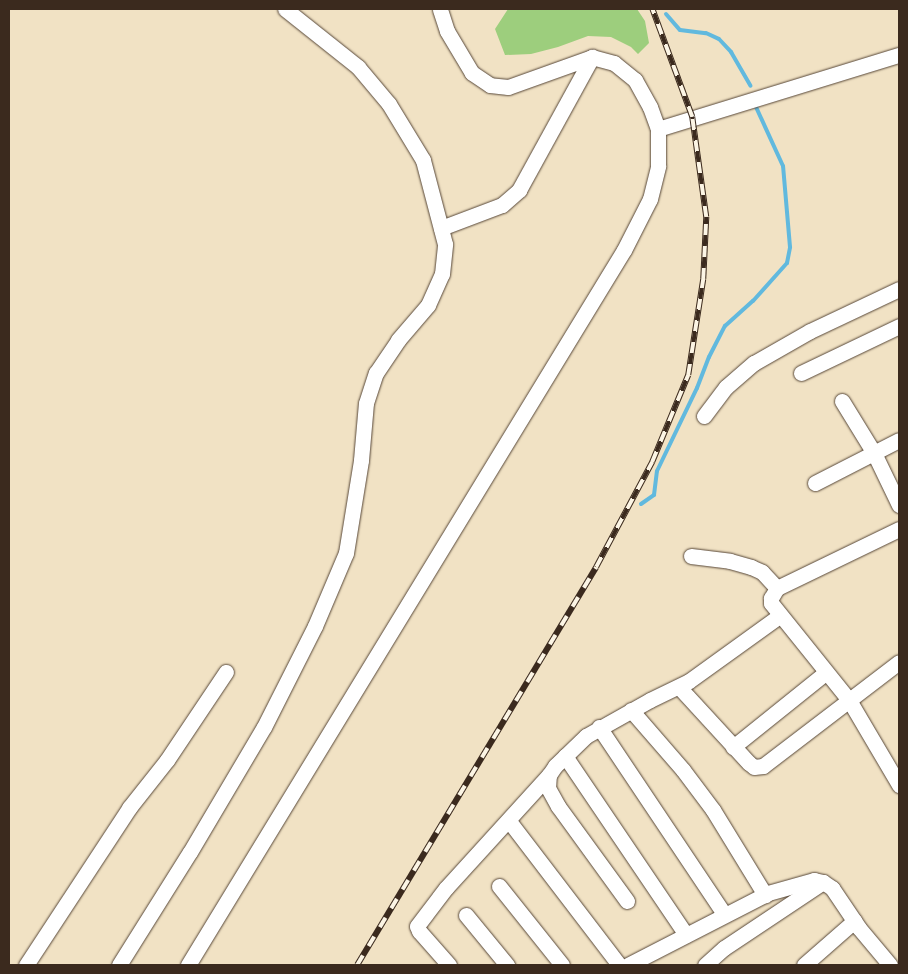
<!DOCTYPE html>
<style>
body{margin:0}
#map{position:relative;width:908px;height:974px;overflow:hidden;background:#f1e2c4;font-family:"Architects Daughter",sans-serif}
div>[style]{position:absolute}
.green>*{inset:0;background:#9dce7d}
.stream>*{height:4px;margin:-2px;padding:0 2px;transform-origin:2px;border-radius:2px;background:#61b9de}
.roads{filter:drop-shadow(0 0 1px #564637) drop-shadow(0 0 1px #564637)}
.minor>*{height:15px;margin:-7.5px;padding:0 7.5px;transform-origin:7.5px;border-radius:7.5px;background:#fff}
.rail>*{height:5.5px;margin-top:-2.75px;transform-origin:0;background:repeating-linear-gradient(90deg,#fcf5e5 0 11px,#3b2a1e 0 22px);box-sizing:border-box;border-block:1px solid #3b2a1e}
span{translate:-50% -50%;white-space:nowrap;text-align:center;line-height:1.15;-webkit-text-stroke:4px #fcf5e5;paint-order:stroke}
.frame{position:absolute;inset:0;border:10px solid #3b2a1e;pointer-events:none}
</style>
<div id="map">
<div class="green">
<div style="clip-path:polygon(508px 9px,637px 9px,645px 21px,649px 43px,638px 54px,631px 47px,611px 37px,588px 36px,558px 47px,531px 54px,505px 55px,495px 29px)"></div>
</div>
<div class="stream">
<div style="left:666px;top:14px;width:21px;rotate:49deg"></div>
<div style="left:680px;top:30px;width:26px;rotate:7deg"></div>
<div style="left:706px;top:33px;width:14px;rotate:25deg"></div>
<div style="left:719px;top:39px;width:18px;rotate:47deg"></div>
<div style="left:731px;top:52px;width:39px;rotate:60deg"></div>
<div style="left:641px;top:504px;width:16px;rotate:-35deg"></div>
<div style="left:654px;top:495px;width:24px;rotate:-83deg"></div>
<div style="left:657px;top:471px;width:92px;rotate:-64.3deg"></div>
<div style="left:697px;top:388px;width:33px;rotate:-69deg"></div>
<div style="left:709px;top:357px;width:35px;rotate:-63deg"></div>
<div style="left:725px;top:326px;width:38px;rotate:-42deg"></div>
<div style="left:753px;top:301px;width:51px;rotate:-48.2deg"></div>
<div style="left:787px;top:263px;width:16px;rotate:-79deg"></div>
<div style="left:790px;top:247px;width:81px;rotate:-94.9deg"></div>
<div style="left:783px;top:166px;width:65px;rotate:-114.6deg"></div>
</div>
<div class="roads">
<div class="minor">
<div style="left:658px;top:129px;width:252px;rotate:-17.1deg"></div>
<div style="left:441px;top:228px;width:65px;rotate:-20.7deg"></div>
<div style="left:502px;top:205px;width:23px;rotate:-41deg"></div>
<div style="left:519px;top:190px;width:152px;rotate:-61.2deg"></div>
<div style="left:801px;top:373px;width:109px;rotate:-25.6deg"></div>
<div style="left:842px;top:401px;width:61px;rotate:58.4deg"></div>
<div style="left:874px;top:453px;width:58px;rotate:64.3deg"></div>
<div style="left:704px;top:416px;width:36px;rotate:-53deg"></div>
<div style="left:726px;top:387px;width:37px;rotate:-41deg"></div>
<div style="left:754px;top:363px;width:64px;rotate:-29.7deg"></div>
<div style="left:810px;top:331px;width:98px;rotate:-25.3deg"></div>
<div style="left:815px;top:483px;width:94px;rotate:-27.1deg"></div>
<div style="left:899px;top:529px;width:136px;rotate:154.2deg"></div>
<div style="left:777px;top:588px;width:12px;rotate:121deg"></div>
<div style="left:771px;top:598px;width:5px;rotate:90deg"></div>
<div style="left:771px;top:603px;width:124px;rotate:51.2deg"></div>
<div style="left:849px;top:700px;width:99px;rotate:59.5deg"></div>
<div style="left:691px;top:556px;width:39px;rotate:7deg"></div>
<div style="left:730px;top:561px;width:22px;rotate:16deg"></div>
<div style="left:751px;top:567px;width:12px;rotate:24deg"></div>
<div style="left:762px;top:572px;width:22px;rotate:47deg"></div>
<div style="left:679px;top:687px;width:103px;rotate:47.4deg"></div>
<div style="left:749px;top:763px;width:6px;rotate:39deg"></div>
<div style="left:754px;top:767px;width:9px;rotate:-6deg"></div>
<div style="left:763px;top:766px;width:171px;rotate:-37.4deg"></div>
<div style="left:631px;top:710px;width:79px;rotate:49.1deg"></div>
<div style="left:683px;top:770px;width:50px;rotate:53.1deg"></div>
<div style="left:713px;top:810px;width:100px;rotate:58.5deg"></div>
<div style="left:599px;top:727px;width:226px;rotate:56.2deg"></div>
<div style="left:733px;top:747px;width:118px;rotate:-38.8deg"></div>
<div style="left:565px;top:756px;width:216px;rotate:55.9deg"></div>
<div style="left:509px;top:821px;width:181px;rotate:52.6deg"></div>
<div style="left:499px;top:886px;width:101px;rotate:51.4deg"></div>
<div style="left:627px;top:901px;width:117px;rotate:-126deg"></div>
<div style="left:558px;top:806px;width:21px;rotate:-119deg"></div>
<div style="left:548px;top:788px;width:13px;rotate:-86deg"></div>
<div style="left:549px;top:775px;width:11px;rotate:-56deg"></div>
<div style="left:555px;top:766px;width:43px;rotate:-44.1deg"></div>
<div style="left:586px;top:736px;width:73px;rotate:-29.4deg"></div>
<div style="left:650px;top:700px;width:43px;rotate:-26deg"></div>
<div style="left:689px;top:681px;width:111px;rotate:-35.8deg"></div>
<div style="left:466px;top:915px;width:65px;rotate:50.6deg"></div>
<div style="left:26px;top:965px;width:188px;rotate:-56.7deg"></div>
<div style="left:129px;top:808px;width:61px;rotate:-51.6deg"></div>
<div style="left:167px;top:760px;width:106px;rotate:-56.2deg"></div>
<div style="left:119px;top:965px;width:133px;rotate:-57.9deg"></div>
<div style="left:190px;top:852px;width:145px;rotate:-59.4deg"></div>
<div style="left:264px;top:727px;width:113px;rotate:-63.2deg"></div>
<div style="left:315px;top:626px;width:79px;rotate:-67deg"></div>
<div style="left:346px;top:553px;width:94px;rotate:-80.8deg"></div>
<div style="left:361px;top:460px;width:57px;rotate:-85deg"></div>
<div style="left:366px;top:403px;width:32px;rotate:-72deg"></div>
<div style="left:376px;top:373px;width:40px;rotate:-56deg"></div>
<div style="left:398px;top:340px;width:46px;rotate:-49.4deg"></div>
<div style="left:428px;top:305px;width:34px;rotate:-66deg"></div>
<div style="left:442px;top:274px;width:30px;rotate:-84deg"></div>
<div style="left:445px;top:244px;width:87px;rotate:-104.7deg"></div>
<div style="left:423px;top:160px;width:66px;rotate:-121.3deg"></div>
<div style="left:389px;top:104px;width:48px;rotate:-130deg"></div>
<div style="left:358px;top:67px;width:93px;rotate:-141.5deg"></div>
<div style="left:188px;top:965px;width:837px;rotate:-58.63deg"></div>
<div style="left:624px;top:250px;width:57px;rotate:-63deg"></div>
<div style="left:650px;top:199px;width:34px;rotate:-76deg"></div>
<div style="left:658px;top:166px;width:37px;rotate:-90deg"></div>
<div style="left:658px;top:129px;width:23px;rotate:-110deg"></div>
<div style="left:650px;top:107px;width:31px;rotate:-119deg"></div>
<div style="left:635px;top:80px;width:27px;rotate:-141deg"></div>
<div style="left:614px;top:63px;width:23px;rotate:-165deg"></div>
<div style="left:592px;top:57px;width:89px;rotate:160.3deg"></div>
<div style="left:508px;top:87px;width:18px;rotate:-174deg"></div>
<div style="left:490px;top:85px;width:22px;rotate:-146deg"></div>
<div style="left:472px;top:73px;width:49px;rotate:-120.8deg"></div>
<div style="left:447px;top:31px;width:23px;rotate:-108deg"></div>
<div style="left:449px;top:965px;width:45px;rotate:-131.4deg"></div>
<div style="left:419px;top:931px;width:5px;rotate:-112deg"></div>
<div style="left:417px;top:926px;width:48px;rotate:-52.7deg"></div>
<div style="left:446px;top:888px;width:153px;rotate:-47.7deg"></div>
<div style="left:628px;top:965px;width:157px;rotate:-27.2deg"></div>
<div style="left:768px;top:893px;width:48px;rotate:-15.8deg"></div>
<div style="left:814px;top:880px;width:9px;rotate:13deg"></div>
<div style="left:823px;top:882px;width:11px;rotate:34deg"></div>
<div style="left:832px;top:888px;width:48px;rotate:56deg"></div>
<div style="left:859px;top:928px;width:48px;rotate:50deg"></div>
<div style="left:705px;top:965px;width:25px;rotate:-42deg"></div>
<div style="left:724px;top:948px;width:119px;rotate:-33.7deg"></div>
<div style="left:804px;top:965px;width:67px;rotate:-41.3deg"></div>
</div>
</div>
<div class="rail">
<div style="left:357px;top:965px;width:464px;rotate:-59deg"></div>
<div style="left:596px;top:567px;width:119px;rotate:-61.9deg"></div>
<div style="left:652px;top:462px;width:94px;rotate:-67.5deg"></div>
<div style="left:688px;top:375px;width:97px;rotate:-81.1deg"></div>
<div style="left:703px;top:279px;width:62px;rotate:-87.2deg"></div>
<div style="left:706px;top:217px;width:101px;rotate:-98deg"></div>
<div style="left:692px;top:117px;width:115px;rotate:-110.3deg"></div>
</div>
<div class="frame"></div>
</div>
